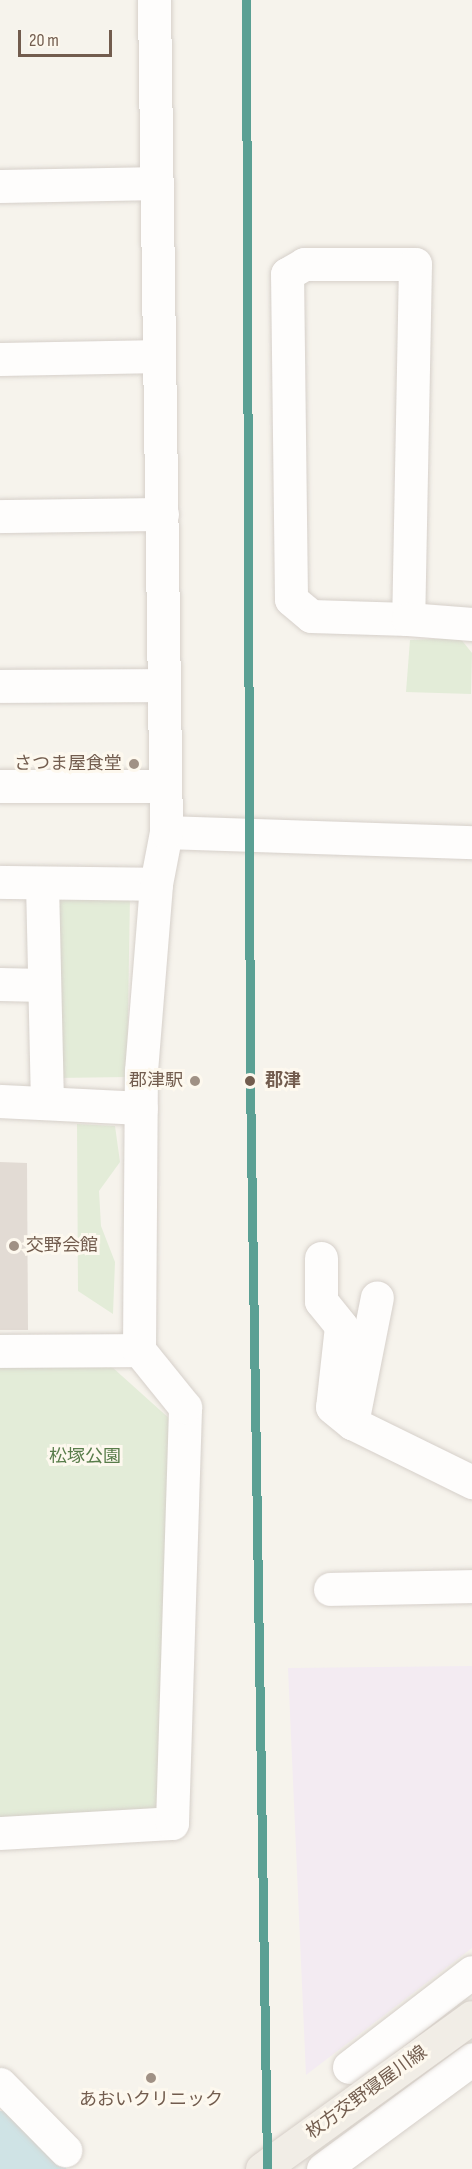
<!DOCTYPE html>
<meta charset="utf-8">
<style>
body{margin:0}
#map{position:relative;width:472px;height:2169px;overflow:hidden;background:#f6f3ec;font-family:"Sofia Sans Condensed","Noto Sans JP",sans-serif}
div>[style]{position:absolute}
.education>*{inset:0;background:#f3ebf2}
.green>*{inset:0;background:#e3ecd8}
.stream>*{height:9px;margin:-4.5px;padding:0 4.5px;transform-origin:4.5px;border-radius:4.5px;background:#cfe3e5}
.river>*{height:57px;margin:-28.5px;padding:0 28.5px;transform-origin:28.5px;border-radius:28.5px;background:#cfe3e5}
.building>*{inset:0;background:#e2dbd4}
.roads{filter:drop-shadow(0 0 2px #d6d0ca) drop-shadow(0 0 2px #d6d0ca)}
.minor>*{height:33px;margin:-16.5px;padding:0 16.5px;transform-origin:16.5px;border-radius:16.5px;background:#fefdfc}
.bridges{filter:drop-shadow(0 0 2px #d5cec7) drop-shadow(0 0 2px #d5cec7)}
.primary-bridge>*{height:33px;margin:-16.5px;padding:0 16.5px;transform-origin:16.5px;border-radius:16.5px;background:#f1ede6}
.rail-1>*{height:9px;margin:-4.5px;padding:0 4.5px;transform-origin:4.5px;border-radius:4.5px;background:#5ba094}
.dots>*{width:16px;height:16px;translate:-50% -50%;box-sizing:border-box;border:3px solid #fdf8ee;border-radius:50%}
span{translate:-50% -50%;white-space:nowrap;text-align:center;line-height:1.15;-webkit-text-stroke:6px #fdf8ee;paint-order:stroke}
.poi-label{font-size:18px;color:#725c4e}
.right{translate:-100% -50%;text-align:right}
.left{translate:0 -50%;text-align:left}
.stop-label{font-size:18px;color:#725c4e;font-weight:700}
.park-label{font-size:18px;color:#587c4a}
.street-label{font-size:18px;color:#725c4e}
.scale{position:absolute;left:18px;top:30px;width:94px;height:27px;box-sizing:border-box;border:3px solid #725c4e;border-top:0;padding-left:8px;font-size:18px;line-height:21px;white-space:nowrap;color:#725c4e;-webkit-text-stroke:4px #fdf8ee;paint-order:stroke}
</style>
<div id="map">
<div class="education">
<div style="clip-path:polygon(472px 1666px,472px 1948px,306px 2075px,288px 1668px)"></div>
</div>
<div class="green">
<div style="clip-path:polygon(460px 638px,472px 653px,471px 694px,406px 692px,410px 640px)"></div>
<div style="clip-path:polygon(58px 896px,130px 896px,127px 1077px,57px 1078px)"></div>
<div style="clip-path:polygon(77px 1124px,115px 1126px,120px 1162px,99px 1191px,101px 1226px,115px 1262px,113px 1314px,78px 1291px)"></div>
<div style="clip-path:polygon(0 1363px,112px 1367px,171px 1420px,156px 1816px,0 1823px)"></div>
</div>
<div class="stream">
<div style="left:0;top:2168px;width:1px;rotate:90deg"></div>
</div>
<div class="river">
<div style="left:0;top:2139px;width:48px;rotate:39deg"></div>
</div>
<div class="building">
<div style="clip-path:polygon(0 1162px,27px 1163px,28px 1330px,0 1330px)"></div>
</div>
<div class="roads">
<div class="minor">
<div style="left:0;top:186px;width:157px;rotate:-1.1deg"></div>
<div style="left:0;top:359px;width:159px;rotate:-1.1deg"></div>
<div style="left:0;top:516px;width:162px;rotate:-0.7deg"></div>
<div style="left:408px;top:619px;width:97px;rotate:-178.2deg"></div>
<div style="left:311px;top:616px;width:26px;rotate:-140deg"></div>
<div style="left:291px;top:599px;width:325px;rotate:-90.7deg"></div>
<div style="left:287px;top:274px;width:20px;rotate:-30deg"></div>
<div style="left:304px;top:264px;width:111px"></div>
<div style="left:415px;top:264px;width:355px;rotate:91.1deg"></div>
<div style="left:408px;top:619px;width:64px;rotate:4.5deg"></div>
<div style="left:0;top:686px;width:164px;rotate:-0.3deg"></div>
<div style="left:0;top:786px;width:165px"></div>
<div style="left:166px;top:832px;width:306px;rotate:1.9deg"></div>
<div style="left:0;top:882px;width:156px;rotate:0.7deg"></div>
<div style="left:42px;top:883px;width:220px;rotate:88.7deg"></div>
<div style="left:0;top:984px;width:44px;rotate:1.3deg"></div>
<div style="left:0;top:1101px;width:141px;rotate:2.8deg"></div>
<div style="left:321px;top:1258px;width:43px;rotate:90deg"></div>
<div style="left:321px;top:1301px;width:32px;rotate:51deg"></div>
<div style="left:341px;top:1326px;width:81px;rotate:96.3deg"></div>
<div style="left:332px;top:1407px;width:26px;rotate:39deg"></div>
<div style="left:352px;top:1423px;width:134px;rotate:26.2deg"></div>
<div style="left:0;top:1351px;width:139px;rotate:-0.4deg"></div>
<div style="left:352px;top:1423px;width:128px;rotate:-78.8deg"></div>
<div style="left:330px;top:1589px;width:142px;rotate:-1.2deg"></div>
<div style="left:0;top:1833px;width:172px;rotate:-3.3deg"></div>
<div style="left:172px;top:1823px;width:416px;rotate:-88.2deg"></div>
<div style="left:185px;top:1407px;width:73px;rotate:-128.9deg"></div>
<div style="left:139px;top:1350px;width:279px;rotate:-89.6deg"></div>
<div style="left:141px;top:1071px;width:188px;rotate:-85.4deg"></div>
<div style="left:156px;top:884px;width:53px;rotate:-79.1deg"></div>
<div style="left:166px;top:832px;width:832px;rotate:-90.83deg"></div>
<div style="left:349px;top:2067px;width:155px;rotate:-37.7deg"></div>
<div style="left:0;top:2084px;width:93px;rotate:45.4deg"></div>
<div style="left:323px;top:2169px;width:185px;rotate:-36.4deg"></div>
</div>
</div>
<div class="bridges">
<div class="primary-bridge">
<div style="left:262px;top:2169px;width:259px;rotate:-35.9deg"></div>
</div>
</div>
<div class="rail-1">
<div style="left:246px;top:0;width:1081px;rotate:89.79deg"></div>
<div style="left:250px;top:1081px;width:1088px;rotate:89.1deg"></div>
</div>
<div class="dots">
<div style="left:134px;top:764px;background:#a09185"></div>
<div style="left:195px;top:1081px;background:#a09185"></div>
<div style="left:250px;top:1081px;background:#725c4e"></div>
<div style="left:14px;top:1246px;background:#a09185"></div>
<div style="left:151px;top:2078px;background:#a09185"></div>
</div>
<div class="poi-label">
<span class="right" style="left:122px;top:764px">さつま屋食堂</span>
<span class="right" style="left:183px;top:1081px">郡津駅</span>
<span class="left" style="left:26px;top:1246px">交野会館</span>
<span style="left:151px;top:2100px">あおいクリニック</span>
</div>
<div class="stop-label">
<span class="left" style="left:265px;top:1081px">郡津</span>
</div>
<div class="park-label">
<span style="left:85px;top:1457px">松塚公園</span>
</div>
<div class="street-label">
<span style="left:367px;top:2093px;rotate:-36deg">枚方交野寝屋川線</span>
</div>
<div class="scale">20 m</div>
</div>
